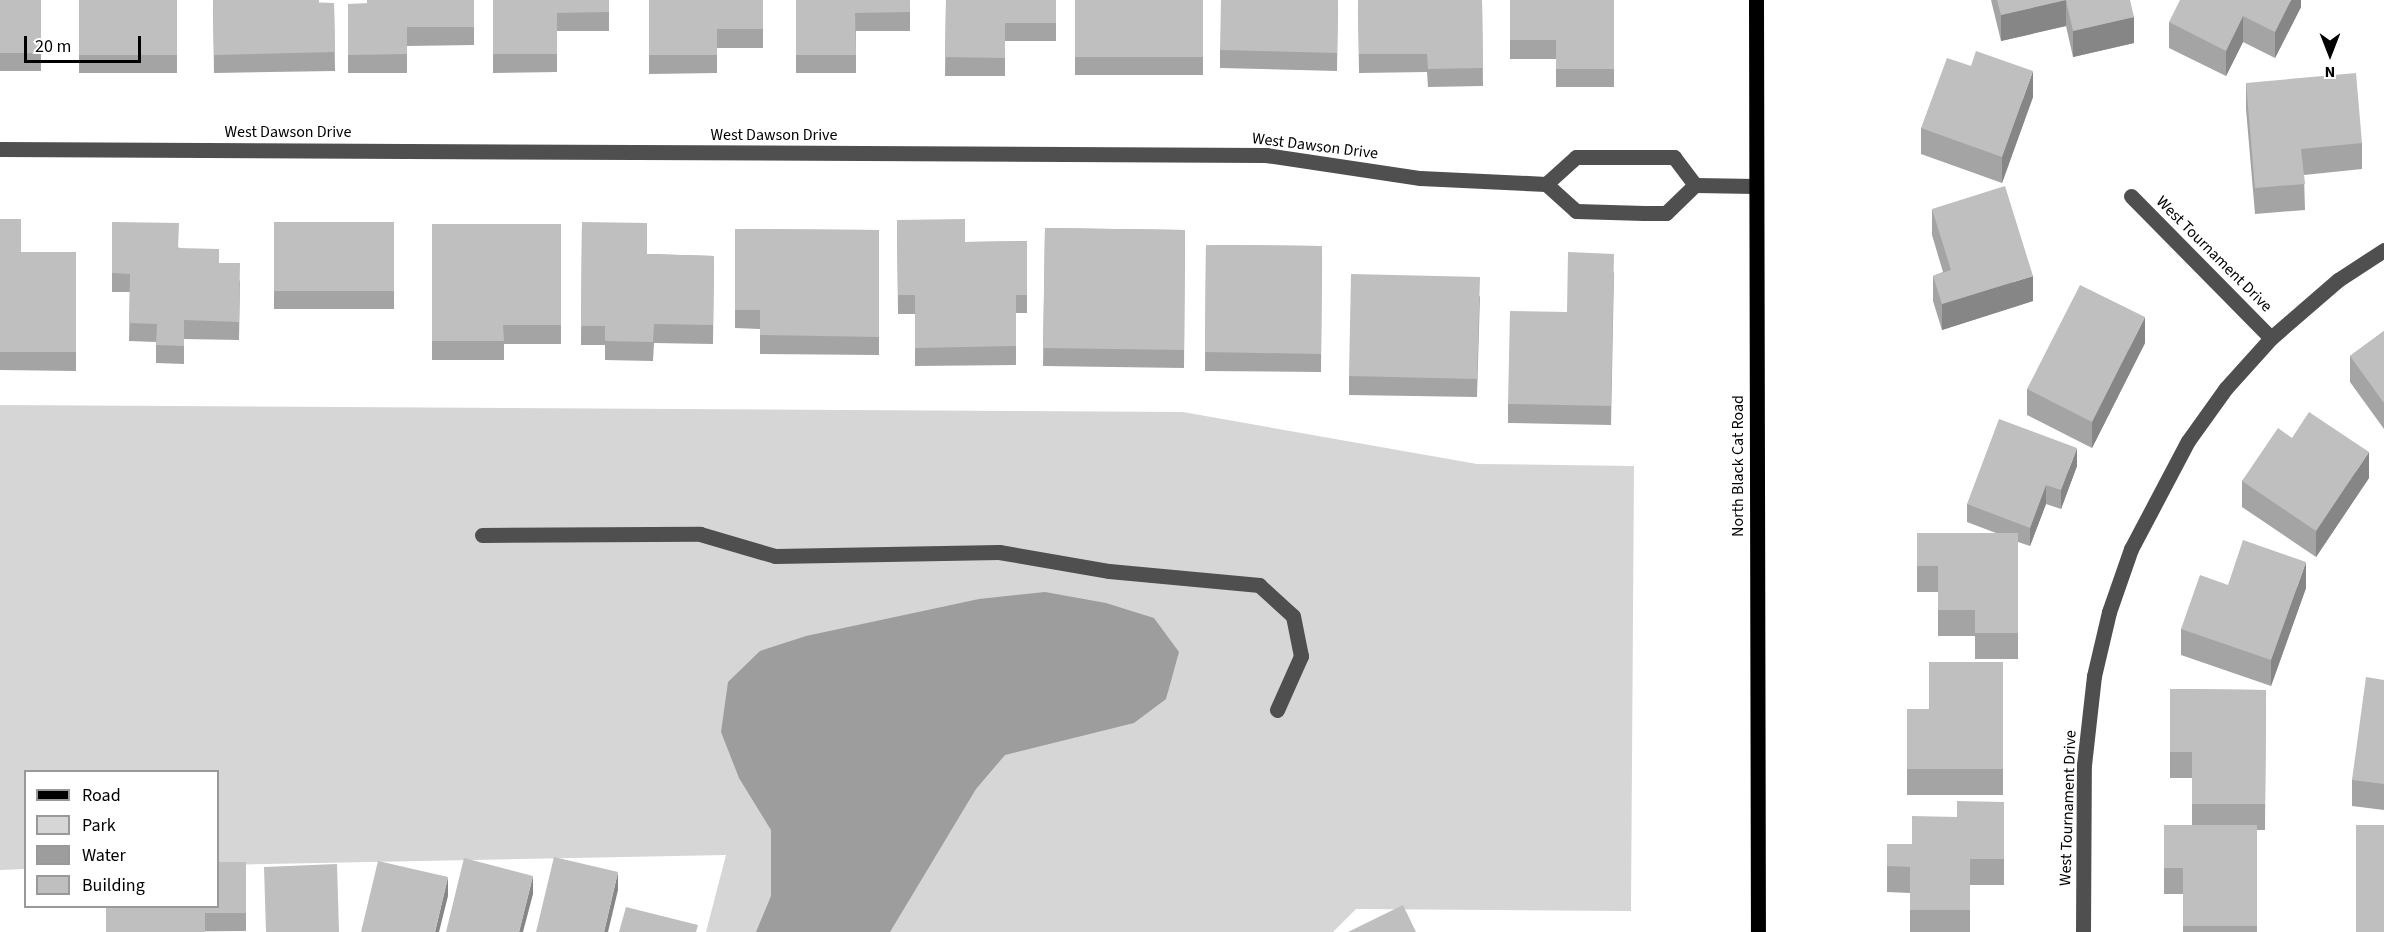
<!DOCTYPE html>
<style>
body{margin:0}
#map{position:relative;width:2384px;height:932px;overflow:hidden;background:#fff;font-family:"Source Sans 3",sans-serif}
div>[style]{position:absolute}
.green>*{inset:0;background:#d6d6d6}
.water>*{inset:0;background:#9d9d9d}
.minor>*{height:15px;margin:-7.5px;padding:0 7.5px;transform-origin:7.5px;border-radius:7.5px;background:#4f4f4f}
.major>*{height:15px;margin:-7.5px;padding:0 7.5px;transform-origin:7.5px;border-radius:7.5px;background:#000}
.wall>*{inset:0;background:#a4a4a4}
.shaded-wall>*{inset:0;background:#868686}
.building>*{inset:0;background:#bfbfbf}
span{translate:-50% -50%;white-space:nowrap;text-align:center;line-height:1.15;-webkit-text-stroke:5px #fff;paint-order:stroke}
.street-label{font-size:16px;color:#000}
.legend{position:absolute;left:24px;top:770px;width:195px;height:138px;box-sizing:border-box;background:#fff;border:2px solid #999;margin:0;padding:8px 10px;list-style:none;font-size:18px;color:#000}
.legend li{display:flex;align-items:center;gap:12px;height:30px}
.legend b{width:30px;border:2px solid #999}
.north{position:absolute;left:2300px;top:24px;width:60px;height:60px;-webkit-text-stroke:4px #fff;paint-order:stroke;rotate:180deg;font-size:16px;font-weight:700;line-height:24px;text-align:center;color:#000}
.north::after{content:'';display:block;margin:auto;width:21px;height:27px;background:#000;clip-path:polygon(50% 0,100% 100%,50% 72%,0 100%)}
.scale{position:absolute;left:24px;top:36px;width:117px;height:27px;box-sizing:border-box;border:3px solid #000;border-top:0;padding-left:8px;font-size:18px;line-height:21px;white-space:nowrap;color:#000;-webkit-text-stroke:4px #fff;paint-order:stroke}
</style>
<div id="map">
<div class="green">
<div style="clip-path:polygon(0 405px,1183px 412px,1477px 464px,1634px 466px,1631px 911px,1356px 909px,1333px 932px,706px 932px,726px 855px,218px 865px,218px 772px,26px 772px,25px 869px,0 870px)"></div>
</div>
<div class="water">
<div style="clip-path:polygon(1045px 592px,1106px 603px,1154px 618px,1179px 652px,1166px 699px,1134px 723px,1005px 755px,976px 789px,890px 932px,756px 932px,771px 896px,771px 830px,739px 778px,721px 732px,728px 682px,760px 651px,806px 636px,979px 599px)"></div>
</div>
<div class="minor">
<div style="left:0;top:149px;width:1266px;rotate:0.27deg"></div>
<div style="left:1266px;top:155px;width:156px;rotate:8.5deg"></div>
<div style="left:1420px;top:178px;width:126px;rotate:2.7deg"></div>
<div style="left:1695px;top:185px;width:35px;rotate:-127deg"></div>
<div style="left:1674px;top:157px;width:98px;rotate:180deg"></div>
<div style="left:1576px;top:157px;width:40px;rotate:138deg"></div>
<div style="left:1546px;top:184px;width:40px;rotate:42deg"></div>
<div style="left:1576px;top:211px;width:68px;rotate:1.7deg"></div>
<div style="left:1644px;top:213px;width:22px"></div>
<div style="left:1666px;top:213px;width:40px;rotate:-44deg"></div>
<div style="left:1695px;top:185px;width:60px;rotate:1deg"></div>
<div style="left:2131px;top:196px;width:199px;rotate:45.4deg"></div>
<div style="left:482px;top:535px;width:218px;rotate:-0.3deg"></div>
<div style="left:700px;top:534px;width:78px;rotate:16.3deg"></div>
<div style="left:775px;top:556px;width:224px;rotate:-1deg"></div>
<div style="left:999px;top:552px;width:112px;rotate:9.8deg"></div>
<div style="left:1109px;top:571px;width:151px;rotate:5.3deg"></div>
<div style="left:1259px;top:585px;width:46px;rotate:42.4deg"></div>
<div style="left:1293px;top:616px;width:41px;rotate:78.7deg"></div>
<div style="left:1301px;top:656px;width:59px;rotate:114deg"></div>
<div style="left:2083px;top:932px;width:167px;rotate:-89.7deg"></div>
<div style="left:2084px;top:765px;width:90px;rotate:-83.6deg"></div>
<div style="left:2094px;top:676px;width:66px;rotate:-76.8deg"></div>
<div style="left:2109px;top:612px;width:67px;rotate:-70.8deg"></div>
<div style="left:2131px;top:549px;width:122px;rotate:-62.2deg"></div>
<div style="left:2188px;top:441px;width:65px;rotate:-54.4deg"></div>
<div style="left:2226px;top:388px;width:67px;rotate:-48deg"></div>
<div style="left:2271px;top:338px;width:89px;rotate:-40.9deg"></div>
<div style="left:2338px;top:280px;width:55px;rotate:-33.1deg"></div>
</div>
<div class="major">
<div style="left:1756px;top:0;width:932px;rotate:89.88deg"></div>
</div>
<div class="wall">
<div style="clip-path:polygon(0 0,41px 0,41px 71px,0 71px)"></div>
<div style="clip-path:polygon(79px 0,177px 0,177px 73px,79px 73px)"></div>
<div style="clip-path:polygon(213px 0,334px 3px,335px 71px,214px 73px)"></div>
<div style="clip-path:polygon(474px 0,474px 45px,407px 46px,407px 73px,348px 73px,348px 4px)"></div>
<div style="clip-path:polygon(493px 0,609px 0,609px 31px,557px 31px,557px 72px,493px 73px)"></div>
<div style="clip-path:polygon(649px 0,763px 0,763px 48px,717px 48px,717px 73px,649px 74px)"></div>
<div style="clip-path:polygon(796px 0,910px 0,910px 31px,856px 31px,856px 73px,796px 73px)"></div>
<div style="clip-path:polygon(946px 0,1056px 0,1056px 41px,1005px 41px,1005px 76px,945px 76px)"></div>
<div style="clip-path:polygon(1075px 0,1203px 0,1203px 75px,1075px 75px)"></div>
<div style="clip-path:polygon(1338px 0,1337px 71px,1220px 68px,1220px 50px)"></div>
<div style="clip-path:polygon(1358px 0,1482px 0,1483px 86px,1428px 87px,1427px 72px,1359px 73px)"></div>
<div style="clip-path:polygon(1510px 0,1614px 0,1614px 87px,1556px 87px,1556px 59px,1510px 59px)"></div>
<div style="clip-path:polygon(1991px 0,2130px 0,2134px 43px,2073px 57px,2066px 26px,2001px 41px)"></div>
<div style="clip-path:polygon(2301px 0,2301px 7px,2275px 58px,2243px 42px,2226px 76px,2169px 48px,2169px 22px)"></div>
<div style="clip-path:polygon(2246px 83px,2362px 143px,2362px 169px,2304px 175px,2305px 210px,2255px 214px,2246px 109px)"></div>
<div style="clip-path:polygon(2033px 97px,2002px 183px,1921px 154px,1921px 128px)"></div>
<div style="clip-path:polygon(1932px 209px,2033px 301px,1942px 330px,1933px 301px,1933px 276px,1943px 272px,1932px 235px)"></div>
<div style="clip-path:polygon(0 219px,21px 252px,76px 252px,76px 371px,0 370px)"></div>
<div style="clip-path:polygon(897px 220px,965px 242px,1027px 241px,1027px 313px,1016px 313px,1016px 365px,915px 366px,915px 314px,898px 314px)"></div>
<div style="clip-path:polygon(112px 222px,219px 263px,240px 281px,239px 340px,184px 339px,184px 364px,156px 363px,156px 342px,129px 341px,130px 292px,112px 292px)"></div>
<div style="clip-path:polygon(274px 222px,394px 222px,394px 309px,274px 309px)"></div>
<div style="clip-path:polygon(582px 222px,647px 254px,714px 256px,713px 344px,654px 343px,653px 361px,605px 360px,605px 345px,581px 345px)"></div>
<div style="clip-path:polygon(432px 224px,561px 224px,561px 344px,504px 344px,504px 360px,432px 360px)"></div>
<div style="clip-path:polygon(1045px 228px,1185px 230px,1184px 368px,1043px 366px)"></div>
<div style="clip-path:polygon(735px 229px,879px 230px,879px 355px,760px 354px,760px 329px,735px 328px)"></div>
<div style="clip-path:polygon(1206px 245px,1322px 246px,1321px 372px,1205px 371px)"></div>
<div style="clip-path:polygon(1614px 272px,1611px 425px,1508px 423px,1508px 404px)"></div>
<div style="clip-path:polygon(1480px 296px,1477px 397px,1349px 395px,1349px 376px)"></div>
<div style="clip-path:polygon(2384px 331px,2384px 429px,2350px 382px,2350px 356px)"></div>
<div style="clip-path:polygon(2145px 343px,2092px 448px,2027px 415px,2027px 389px)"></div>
<div style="clip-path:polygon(2292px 438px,2369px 478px,2316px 557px,2242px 507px,2242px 481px)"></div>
<div style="clip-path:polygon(2077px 466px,2061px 509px,2046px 504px,2030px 546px,2018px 542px,2018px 659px,1975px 659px,1975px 636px,1938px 636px,1938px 592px,1917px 592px,1917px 533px,1996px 533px,1967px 522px,1967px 504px)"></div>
<div style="clip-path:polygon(2228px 585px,2306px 588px,2271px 686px,2181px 655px,2181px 629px)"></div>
<div style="clip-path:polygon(2003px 662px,2003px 795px,1907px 795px,1907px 709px,1929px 709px)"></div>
<div style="clip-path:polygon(2384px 680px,2384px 810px,2352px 806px,2352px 780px)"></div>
<div style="clip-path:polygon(2170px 689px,2266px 690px,2265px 830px,2257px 830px,2257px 932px,2183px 932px,2183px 894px,2164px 894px,2164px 825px,2192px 825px,2192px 778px,2170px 778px)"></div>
<div style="clip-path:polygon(2004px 802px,2004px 885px,1970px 885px,1970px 932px,1910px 932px,1910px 893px,1887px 892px,1887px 844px,1912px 844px,1957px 817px)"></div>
<div style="clip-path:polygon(246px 862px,246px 931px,106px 932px)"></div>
</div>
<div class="shaded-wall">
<div style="clip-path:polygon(2066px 0,2066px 26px,2001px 41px,2001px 15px)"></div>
<div style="clip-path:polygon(2291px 0,2301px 0,2301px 7px,2275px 58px,2275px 32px)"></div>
<div style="clip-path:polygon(2243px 16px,2243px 42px,2226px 76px,2226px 51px)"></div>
<div style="clip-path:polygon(2134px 17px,2134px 43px,2073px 57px,2073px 31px)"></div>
<div style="clip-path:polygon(2033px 71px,2033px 97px,2002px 183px,2002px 157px)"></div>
<div style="clip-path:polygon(2033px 276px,2033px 301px,1942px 330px,1942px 304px)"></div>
<div style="clip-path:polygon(2145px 317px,2145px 343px,2092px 448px,2092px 422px)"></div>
<div style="clip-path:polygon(2077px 448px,2077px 466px,2061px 509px,2061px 490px)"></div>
<div style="clip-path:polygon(2369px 452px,2369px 478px,2316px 557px,2316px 531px)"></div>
<div style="clip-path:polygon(2046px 485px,2046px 504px,2030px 546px,2030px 528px)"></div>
<div style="clip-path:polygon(2306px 562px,2306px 588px,2271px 686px,2271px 660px)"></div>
<div style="clip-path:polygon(618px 872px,618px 890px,608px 932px,604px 932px)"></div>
<div style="clip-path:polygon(533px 876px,533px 894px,523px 932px,519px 932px)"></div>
<div style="clip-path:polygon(448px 877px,448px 896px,439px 932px,435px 932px)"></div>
</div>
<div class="building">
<div style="clip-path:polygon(0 0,41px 0,41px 53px,0 53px)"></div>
<div style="clip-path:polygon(79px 0,177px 0,177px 55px,79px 55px)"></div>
<div style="clip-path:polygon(213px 0,319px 0,319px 3px,334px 3px,335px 52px,214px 55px)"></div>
<div style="clip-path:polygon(367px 0,474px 0,474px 27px,407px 27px,407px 54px,348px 55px,348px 4px,367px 4px)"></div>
<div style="clip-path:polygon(493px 0,609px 0,609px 12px,557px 13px,557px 54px,493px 54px)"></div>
<div style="clip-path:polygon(649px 0,763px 0,763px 29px,717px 29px,717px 55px,649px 55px)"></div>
<div style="clip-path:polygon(796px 0,910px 0,910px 12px,855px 13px,856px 55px,796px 55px)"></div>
<div style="clip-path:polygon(946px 0,1056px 0,1056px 23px,1005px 23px,1005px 58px,945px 57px)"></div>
<div style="clip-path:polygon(1075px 0,1203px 0,1203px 57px,1075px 57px)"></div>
<div style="clip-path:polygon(1221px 0,1338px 0,1337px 53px,1220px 50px)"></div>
<div style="clip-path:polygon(1358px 0,1482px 0,1483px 68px,1428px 69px,1427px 54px,1359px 54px)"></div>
<div style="clip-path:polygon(1510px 0,1614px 0,1614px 69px,1556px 69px,1556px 40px,1510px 40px)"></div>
<div style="clip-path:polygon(1997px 0,2130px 0,2134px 17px,2073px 31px,2066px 0,2001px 15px)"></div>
<div style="clip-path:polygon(2180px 0,2291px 0,2275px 32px,2243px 16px,2226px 51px,2169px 22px)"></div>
<div style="clip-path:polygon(1976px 51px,2033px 71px,2002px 157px,1921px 128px,1947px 58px,1971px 66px)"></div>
<div style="clip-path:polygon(2356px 73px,2362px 143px,2301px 149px,2305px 184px,2255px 188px,2246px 83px)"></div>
<div style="clip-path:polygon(2005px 186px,2033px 276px,1942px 304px,1933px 276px,1951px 270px,1932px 209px)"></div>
<div style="clip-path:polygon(0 219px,21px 219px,21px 252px,76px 252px,76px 352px,0 352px)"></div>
<div style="clip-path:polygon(965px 219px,965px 242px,1027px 241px,1027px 295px,1016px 295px,1016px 346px,915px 348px,915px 295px,898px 295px,897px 220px)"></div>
<div style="clip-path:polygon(112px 222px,179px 223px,178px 248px,219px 249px,219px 263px,240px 263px,239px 322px,184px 320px,184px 346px,156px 345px,157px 324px,129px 323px,130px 274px,112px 273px)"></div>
<div style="clip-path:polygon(274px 222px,394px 222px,394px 291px,274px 291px)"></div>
<div style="clip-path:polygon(582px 222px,647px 223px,647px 254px,714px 256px,713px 325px,654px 324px,653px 342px,605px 341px,605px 326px,581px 326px)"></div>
<div style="clip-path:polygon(432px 224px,561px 224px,561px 325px,503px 325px,504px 341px,432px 341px)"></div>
<div style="clip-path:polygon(1045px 228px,1185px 230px,1184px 350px,1043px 348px)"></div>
<div style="clip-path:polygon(735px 229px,879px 230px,879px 337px,760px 335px,760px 310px,735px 310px)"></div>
<div style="clip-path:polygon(1206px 245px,1322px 246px,1321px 354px,1205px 352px)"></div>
<div style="clip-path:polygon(1568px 252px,1614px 254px,1611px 406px,1508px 404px,1510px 311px,1567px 312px)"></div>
<div style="clip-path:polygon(1351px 274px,1480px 277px,1477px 379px,1349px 376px)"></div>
<div style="clip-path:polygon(2080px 285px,2145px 317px,2092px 422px,2027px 389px)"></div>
<div style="clip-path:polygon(2384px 331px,2384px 403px,2350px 356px)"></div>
<div style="clip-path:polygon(2309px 412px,2369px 452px,2316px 531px,2242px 481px,2278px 428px,2292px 438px)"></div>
<div style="clip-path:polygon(1999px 419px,2077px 448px,2061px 490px,2046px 485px,2030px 528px,1967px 504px)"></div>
<div style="clip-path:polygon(1917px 533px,2018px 533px,2018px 633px,1975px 633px,1975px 610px,1938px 610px,1938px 566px,1917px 566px)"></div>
<div style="clip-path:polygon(2243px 540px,2306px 562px,2271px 660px,2181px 629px,2200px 575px,2228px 585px)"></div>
<div style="clip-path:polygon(1929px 662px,2003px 662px,2003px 769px,1907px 769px,1907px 709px,1929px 709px)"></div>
<div style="clip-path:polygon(2366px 677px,2384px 680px,2384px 784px,2352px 780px)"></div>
<div style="clip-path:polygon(2170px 689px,2266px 690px,2265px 804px,2192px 804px,2192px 752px,2170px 752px)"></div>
<div style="clip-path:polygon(1957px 801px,2004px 802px,2004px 859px,1970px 859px,1970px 910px,1910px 910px,1910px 867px,1887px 866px,1887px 844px,1912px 844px,1912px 816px,1957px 817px)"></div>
<div style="clip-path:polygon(2164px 825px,2257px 825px,2257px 926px,2183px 926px,2183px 868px,2164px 868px)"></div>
<div style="clip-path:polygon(2356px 825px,2384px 825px,2384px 932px,2356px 932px)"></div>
<div style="clip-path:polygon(554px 857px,618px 872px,604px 932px,536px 932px)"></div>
<div style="clip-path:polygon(464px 858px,533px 876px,519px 932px,446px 932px)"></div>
<div style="clip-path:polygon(378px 861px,448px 877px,435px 932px,361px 932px)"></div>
<div style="clip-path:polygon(218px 862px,246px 862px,246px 913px,205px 913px,205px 932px,106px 932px,106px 906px,218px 906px)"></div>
<div style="clip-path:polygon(337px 864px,339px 932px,266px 932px,264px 867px)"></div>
<div style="clip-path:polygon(1403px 905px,1416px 932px,1348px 932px)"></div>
<div style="clip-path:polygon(626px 907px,698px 925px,696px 932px,619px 932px)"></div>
</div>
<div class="street-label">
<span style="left:288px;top:132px">West Dawson Drive</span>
<span style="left:774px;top:135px">West Dawson Drive</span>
<span style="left:1315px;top:146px;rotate:7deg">West Dawson Drive</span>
<span style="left:2214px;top:254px;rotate:45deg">West Tournament Drive</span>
<span style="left:1738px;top:466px;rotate:-90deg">North Black Cat Road</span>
<span style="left:2068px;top:808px;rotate:-88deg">West Tournament Drive</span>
</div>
<ul class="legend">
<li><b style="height:8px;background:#000"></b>Road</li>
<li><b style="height:16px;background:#d6d6d6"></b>Park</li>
<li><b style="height:16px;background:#9d9d9d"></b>Water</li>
<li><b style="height:16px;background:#bfbfbf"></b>Building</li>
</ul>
<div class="north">N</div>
<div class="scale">20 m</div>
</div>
